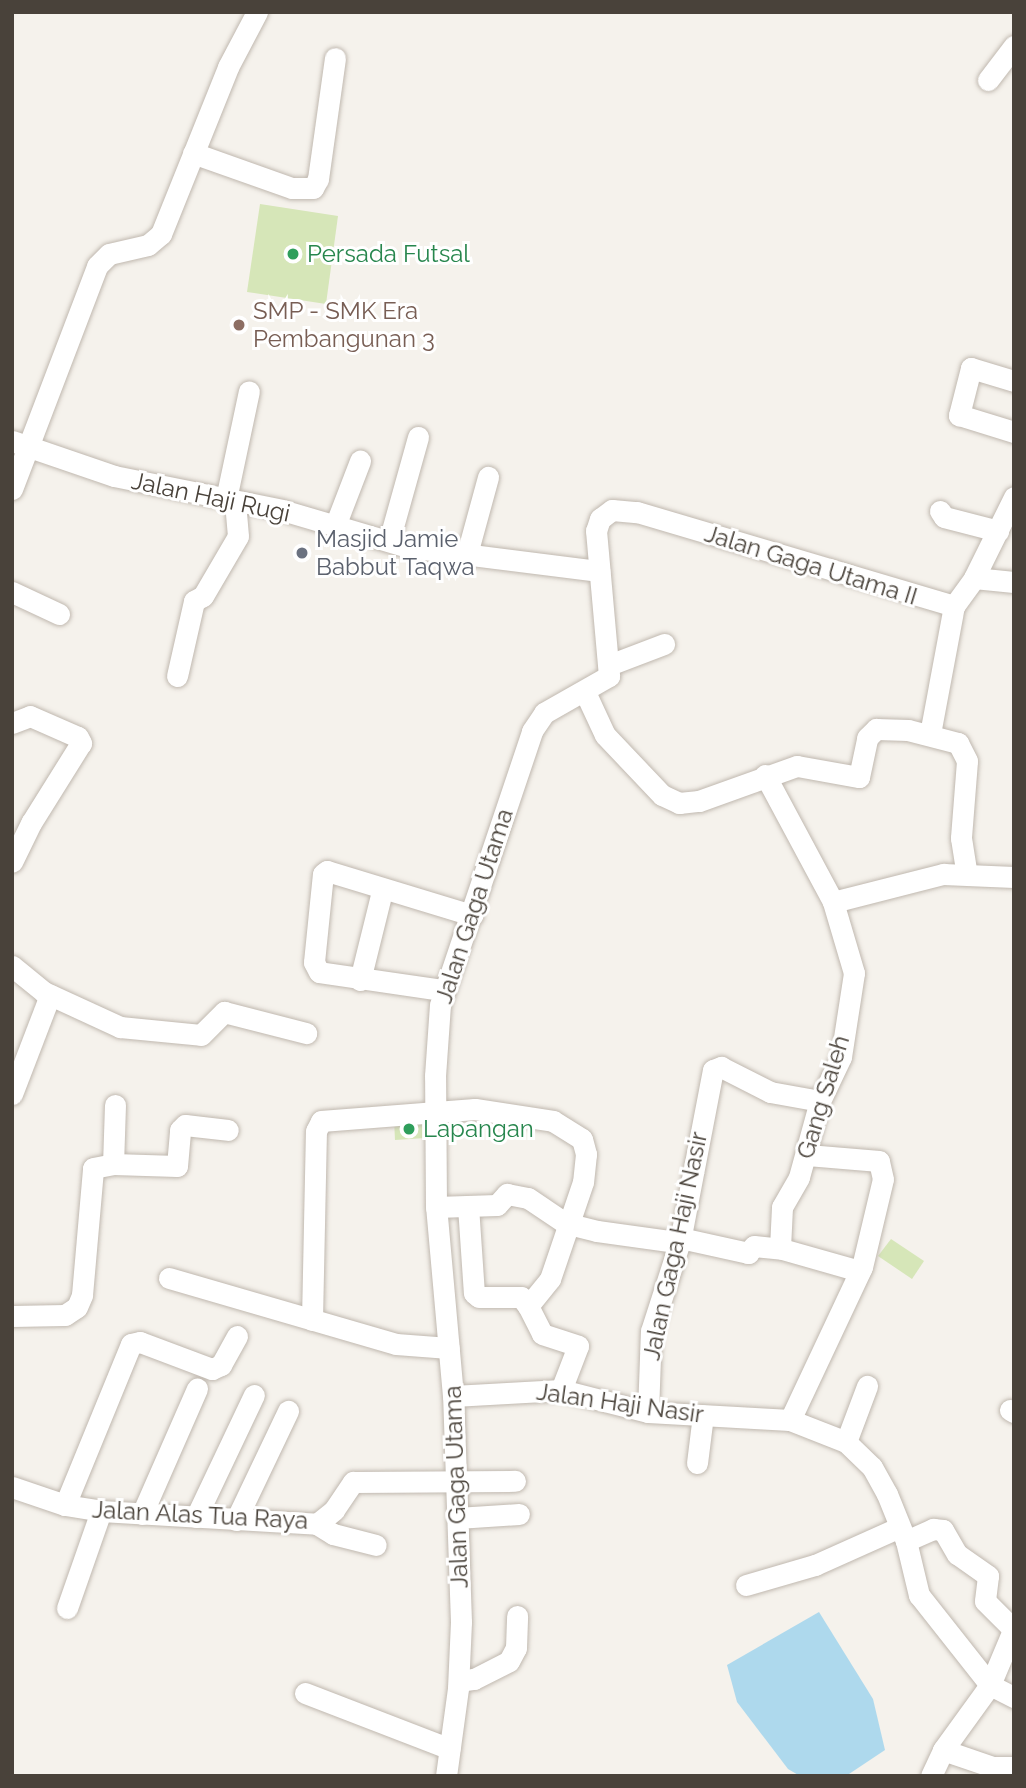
<!DOCTYPE html>
<style>
body{margin:0}
#map{position:relative;width:1026px;height:1788px;overflow:hidden;background:#f5f2ec;font-family:Raleway,sans-serif}
div>[style]{position:absolute}
.green>*{inset:0;background:#d6e6b8}
.water>*{inset:0;background:#aed9ed}
.roads{filter:drop-shadow(0 0 2px #c0b8af) drop-shadow(0 0 2px #c0b8af)}
.minor>*{height:21px;margin:-10.5px;padding:0 10.5px;transform-origin:10.5px;border-radius:10.5px;background:#fff}
.dots>*{width:19px;height:19px;translate:-50% -50%;box-sizing:border-box;border:4px solid #fff;border-radius:50%}
span{translate:-50% -50%;white-space:nowrap;text-align:center;line-height:1.15;-webkit-text-stroke:6px #fff;paint-order:stroke}
.leisure-label{font-size:24px;color:#27864d}
.left{translate:0 -50%;text-align:left}
.education-label{font-size:24px;color:#785e54}
.street-label{font-size:24px;color:#49423a}
.worship-label{font-size:24px;color:#5b616d}
.frame{position:absolute;inset:0;border:14px solid #49423a;pointer-events:none}
</style>
<div id="map">
<div class="green">
<div style="clip-path:polygon(260px 204px,338px 216px,326px 304px,247px 292px)"></div>
<div style="clip-path:polygon(424px 1117px,425px 1138px,395px 1140px,394px 1119px)"></div>
<div style="clip-path:polygon(891px 1239px,924px 1261px,912px 1279px,878px 1256px)"></div>
</div>
<div class="water">
<div style="clip-path:polygon(819px 1612px,873px 1699px,885px 1750px,846px 1776px,800px 1776px,788px 1769px,737px 1702px,727px 1665px)"></div>
</div>
<div class="roads">
<div class="minor">
<div style="left:988px;top:80px;width:43px;rotate:-52.6deg"></div>
<div style="left:193px;top:153px;width:105px;rotate:19.5deg"></div>
<div style="left:292px;top:188px;width:21px"></div>
<div style="left:313px;top:188px;width:10px;rotate:-61deg"></div>
<div style="left:318px;top:179px;width:122px;rotate:-82deg"></div>
<div style="left:1014px;top:381px;width:45px;rotate:-163.2deg"></div>
<div style="left:971px;top:368px;width:49px;rotate:104.3deg"></div>
<div style="left:959px;top:415px;width:58px;rotate:17.2deg"></div>
<div style="left:12px;top:441px;width:108px;rotate:18.9deg"></div>
<div style="left:114px;top:476px;width:171px;rotate:11.4deg"></div>
<div style="left:282px;top:510px;width:131px;rotate:16.4deg"></div>
<div style="left:408px;top:547px;width:193px;rotate:7.2deg"></div>
<div style="left:12px;top:489px;width:239px;rotate:-69.1deg"></div>
<div style="left:97px;top:266px;width:17px;rotate:-45deg"></div>
<div style="left:109px;top:254px;width:40px;rotate:-13deg"></div>
<div style="left:148px;top:245px;width:17px;rotate:-40deg"></div>
<div style="left:161px;top:234px;width:180px;rotate:-68.1deg"></div>
<div style="left:228px;top:67px;width:62px;rotate:-62.2deg"></div>
<div style="left:226px;top:499px;width:110px;rotate:-78deg"></div>
<div style="left:940px;top:511px;width:7px;rotate:56deg"></div>
<div style="left:944px;top:517px;width:56px;rotate:14.5deg"></div>
<div style="left:335px;top:526px;width:70px;rotate:-69deg"></div>
<div style="left:389px;top:541px;width:108px;rotate:-74.4deg"></div>
<div style="left:467px;top:554px;width:80px;rotate:-74.7deg"></div>
<div style="left:974px;top:578px;width:40px;rotate:5.7deg"></div>
<div style="left:12px;top:592px;width:52px;rotate:25.1deg"></div>
<div style="left:609px;top:665px;width:59px;rotate:-20.9deg"></div>
<div style="left:177px;top:676px;width:77px;rotate:-77.2deg"></div>
<div style="left:194px;top:601px;width:10px;rotate:-29deg"></div>
<div style="left:203px;top:596px;width:69px;rotate:-59.7deg"></div>
<div style="left:238px;top:536px;width:34px;rotate:-95deg"></div>
<div style="left:585px;top:692px;width:47px;rotate:65.1deg"></div>
<div style="left:605px;top:735px;width:83px;rotate:46.5deg"></div>
<div style="left:662px;top:795px;width:19px;rotate:25deg"></div>
<div style="left:679px;top:803px;width:20px;rotate:-6deg"></div>
<div style="left:699px;top:801px;width:104px;rotate:-19.7deg"></div>
<div style="left:797px;top:766px;width:63px;rotate:10.1deg"></div>
<div style="left:859px;top:777px;width:40px;rotate:-78deg"></div>
<div style="left:867px;top:738px;width:13px;rotate:-45deg"></div>
<div style="left:876px;top:729px;width:32px;rotate:2deg"></div>
<div style="left:908px;top:730px;width:52px;rotate:14.6deg"></div>
<div style="left:958px;top:743px;width:20px;rotate:63deg"></div>
<div style="left:967px;top:761px;width:77px;rotate:94.5deg"></div>
<div style="left:961px;top:838px;width:36px;rotate:81deg"></div>
<div style="left:12px;top:723px;width:19px;rotate:-21deg"></div>
<div style="left:30px;top:716px;width:52px;rotate:23.6deg"></div>
<div style="left:78px;top:737px;width:7px;rotate:63deg"></div>
<div style="left:81px;top:743px;width:94px;rotate:122deg"></div>
<div style="left:31px;top:823px;width:43px;rotate:116deg"></div>
<div style="left:930px;top:734px;width:130px;rotate:-79.4deg"></div>
<div style="left:765px;top:775px;width:144px;rotate:61.8deg"></div>
<div style="left:833px;top:902px;width:114px;rotate:-14.3deg"></div>
<div style="left:943px;top:874px;width:71px;rotate:2.4deg"></div>
<div style="left:12px;top:966px;width:41px;rotate:39.1deg"></div>
<div style="left:44px;top:992px;width:84px;rotate:24.7deg"></div>
<div style="left:120px;top:1027px;width:81px;rotate:5.6deg"></div>
<div style="left:201px;top:1035px;width:33px;rotate:-45deg"></div>
<div style="left:224px;top:1012px;width:85px;rotate:14.4deg"></div>
<div style="left:360px;top:980px;width:92px;rotate:-76.1deg"></div>
<div style="left:442px;top:990px;width:124px;rotate:-171.7deg"></div>
<div style="left:319px;top:972px;width:11px;rotate:-117deg"></div>
<div style="left:314px;top:962px;width:88px;rotate:-84.2deg"></div>
<div style="left:323px;top:874px;width:5px;rotate:-37deg"></div>
<div style="left:327px;top:871px;width:152px;rotate:16.9deg"></div>
<div style="left:12px;top:1094px;width:106px;rotate:-69deg"></div>
<div style="left:115px;top:1105px;width:59px;rotate:91.9deg"></div>
<div style="left:113px;top:1164px;width:64px;rotate:1.8deg"></div>
<div style="left:177px;top:1166px;width:36px;rotate:-85deg"></div>
<div style="left:180px;top:1130px;width:7px;rotate:-45deg"></div>
<div style="left:185px;top:1125px;width:43px;rotate:6.6deg"></div>
<div style="left:468px;top:1206px;width:87px;rotate:86.1deg"></div>
<div style="left:474px;top:1293px;width:6px;rotate:39deg"></div>
<div style="left:479px;top:1297px;width:42px"></div>
<div style="left:521px;top:1297px;width:11px;rotate:52deg"></div>
<div style="left:436px;top:1207px;width:61px;rotate:-1.9deg"></div>
<div style="left:497px;top:1205px;width:15px;rotate:-48deg"></div>
<div style="left:507px;top:1194px;width:21px;rotate:11deg"></div>
<div style="left:528px;top:1198px;width:45px;rotate:34deg"></div>
<div style="left:565px;top:1223px;width:33px;rotate:14deg"></div>
<div style="left:597px;top:1231px;width:80px;rotate:7.9deg"></div>
<div style="left:676px;top:1242px;width:9px;rotate:-18deg"></div>
<div style="left:685px;top:1239px;width:65px;rotate:12.5deg"></div>
<div style="left:748px;top:1253px;width:9px;rotate:-49deg"></div>
<div style="left:754px;top:1246px;width:28px;rotate:6deg"></div>
<div style="left:782px;top:1249px;width:81px;rotate:15.8deg"></div>
<div style="left:780px;top:1248px;width:41px;rotate:-87.2deg"></div>
<div style="left:782px;top:1207px;width:34px;rotate:-60deg"></div>
<div style="left:799px;top:1177px;width:79px;rotate:-74.6deg"></div>
<div style="left:820px;top:1101px;width:49px;rotate:-64.5deg"></div>
<div style="left:841px;top:1057px;width:85px;rotate:-81.2deg"></div>
<div style="left:854px;top:973px;width:74px;rotate:-106.5deg"></div>
<div style="left:169px;top:1278px;width:236px;rotate:16.2deg"></div>
<div style="left:396px;top:1344px;width:53px;rotate:4.3deg"></div>
<div style="left:12px;top:1316px;width:53px;rotate:-1.1deg"></div>
<div style="left:65px;top:1315px;width:14px;rotate:-34deg"></div>
<div style="left:77px;top:1307px;width:13px;rotate:-67deg"></div>
<div style="left:82px;top:1295px;width:127px;rotate:-85deg"></div>
<div style="left:93px;top:1168px;width:20px;rotate:-11deg"></div>
<div style="left:312px;top:1320px;width:189px;rotate:-88.8deg"></div>
<div style="left:316px;top:1131px;width:11px;rotate:-63deg"></div>
<div style="left:321px;top:1121px;width:154px;rotate:-4.5deg"></div>
<div style="left:475px;top:1109px;width:79px;rotate:8.7deg"></div>
<div style="left:553px;top:1121px;width:34px;rotate:32deg"></div>
<div style="left:582px;top:1139px;width:16px;rotate:75deg"></div>
<div style="left:586px;top:1154px;width:28px;rotate:96deg"></div>
<div style="left:583px;top:1182px;width:102px;rotate:108.8deg"></div>
<div style="left:550px;top:1279px;width:35px;rotate:129deg"></div>
<div style="left:528px;top:1306px;width:31px;rotate:63deg"></div>
<div style="left:542px;top:1334px;width:38px;rotate:18deg"></div>
<div style="left:578px;top:1346px;width:47px;rotate:111.1deg"></div>
<div style="left:453px;top:1396px;width:108px;rotate:-3.2deg"></div>
<div style="left:561px;top:1390px;width:90px;rotate:14.2deg"></div>
<div style="left:648px;top:1412px;width:142px;rotate:3.2deg"></div>
<div style="left:790px;top:1420px;width:60px;rotate:21.4deg"></div>
<div style="left:846px;top:1442px;width:36px;rotate:44deg"></div>
<div style="left:872px;top:1467px;width:31px;rotate:61deg"></div>
<div style="left:887px;top:1494px;width:51px;rotate:68deg"></div>
<div style="left:906px;top:1541px;width:56px;rotate:76.5deg"></div>
<div style="left:919px;top:1595px;width:115px;rotate:51.7deg"></div>
<div style="left:990px;top:1685px;width:27px;rotate:27deg"></div>
<div style="left:1010px;top:1410px;width:4px;rotate:27deg"></div>
<div style="left:648px;top:1412px;width:81px;rotate:-87.9deg"></div>
<div style="left:651px;top:1331px;width:95px;rotate:-72.1deg"></div>
<div style="left:680px;top:1241px;width:174px;rotate:-79.1deg"></div>
<div style="left:713px;top:1070px;width:9px;rotate:-21deg"></div>
<div style="left:721px;top:1067px;width:55px;rotate:27deg"></div>
<div style="left:770px;top:1092px;width:51px;rotate:10.2deg"></div>
<div style="left:790px;top:1420px;width:169px;rotate:-64.8deg"></div>
<div style="left:862px;top:1267px;width:90px;rotate:-76.6deg"></div>
<div style="left:883px;top:1179px;width:18px;rotate:-103deg"></div>
<div style="left:879px;top:1161px;width:72px;rotate:-175.2deg"></div>
<div style="left:846px;top:1442px;width:60px;rotate:-69.4deg"></div>
<div style="left:697px;top:1463px;width:48px;rotate:-82.9deg"></div>
<div style="left:12px;top:1487px;width:56px;rotate:18.8deg"></div>
<div style="left:65px;top:1505px;width:36px;rotate:9deg"></div>
<div style="left:101px;top:1511px;width:216px;rotate:3.4deg"></div>
<div style="left:317px;top:1524px;width:22px;rotate:-39deg"></div>
<div style="left:334px;top:1510px;width:34px;rotate:-56deg"></div>
<div style="left:353px;top:1482px;width:162px;rotate:-0.4deg"></div>
<div style="left:65px;top:1505px;width:174px;rotate:-67.7deg"></div>
<div style="left:131px;top:1344px;width:9px;rotate:-13deg"></div>
<div style="left:140px;top:1342px;width:77px;rotate:20.6deg"></div>
<div style="left:212px;top:1369px;width:10px;rotate:-24deg"></div>
<div style="left:221px;top:1365px;width:33px;rotate:-61deg"></div>
<div style="left:142px;top:1514px;width:137px;rotate:-66.3deg"></div>
<div style="left:196px;top:1517px;width:135px;rotate:-64.6deg"></div>
<div style="left:457px;top:1518px;width:62px;rotate:-3.7deg"></div>
<div style="left:236px;top:1520px;width:121px;rotate:-64.5deg"></div>
<div style="left:317px;top:1524px;width:19px;rotate:32deg"></div>
<div style="left:333px;top:1534px;width:44px;rotate:14.3deg"></div>
<div style="left:906px;top:1541px;width:30px;rotate:-24deg"></div>
<div style="left:933px;top:1529px;width:10px;rotate:6deg"></div>
<div style="left:943px;top:1530px;width:28px;rotate:60deg"></div>
<div style="left:957px;top:1554px;width:38px;rotate:35deg"></div>
<div style="left:988px;top:1576px;width:25px;rotate:97deg"></div>
<div style="left:985px;top:1601px;width:40px;rotate:45deg"></div>
<div style="left:746px;top:1585px;width:72px;rotate:-16.2deg"></div>
<div style="left:815px;top:1565px;width:93px;rotate:-24.1deg"></div>
<div style="left:67px;top:1608px;width:103px;rotate:-70.7deg"></div>
<div style="left:459px;top:1681px;width:15px;rotate:-8deg"></div>
<div style="left:474px;top:1679px;width:39px;rotate:-27deg"></div>
<div style="left:509px;top:1661px;width:15px;rotate:-62deg"></div>
<div style="left:516px;top:1648px;width:32px;rotate:-88deg"></div>
<div style="left:305px;top:1693px;width:155px;rotate:21.1deg"></div>
<div style="left:943px;top:1750px;width:53px;rotate:18.8deg"></div>
<div style="left:993px;top:1767px;width:21px"></div>
<div style="left:446px;top:1776px;width:89px;rotate:-82.2deg"></div>
<div style="left:458px;top:1688px;width:66px;rotate:-87.4deg"></div>
<div style="left:461px;top:1622px;width:226px;rotate:-92deg"></div>
<div style="left:453px;top:1396px;width:190px;rotate:-95.1deg"></div>
<div style="left:436px;top:1207px;width:131px;rotate:-90.4deg"></div>
<div style="left:435px;top:1076px;width:71px;rotate:-86deg"></div>
<div style="left:440px;top:1005px;width:289px;rotate:-71.4deg"></div>
<div style="left:532px;top:731px;width:22px;rotate:-56deg"></div>
<div style="left:544px;top:713px;width:75px;rotate:-29.6deg"></div>
<div style="left:609px;top:676px;width:146px;rotate:-95.1deg"></div>
<div style="left:596px;top:531px;width:13px;rotate:-72deg"></div>
<div style="left:600px;top:519px;width:15px;rotate:-37deg"></div>
<div style="left:612px;top:510px;width:25px;rotate:5deg"></div>
<div style="left:637px;top:512px;width:331px;rotate:16.5deg"></div>
<div style="left:954px;top:606px;width:34px;rotate:-54deg"></div>
<div style="left:974px;top:578px;width:90px;rotate:-63.7deg"></div>
<div style="left:931px;top:1776px;width:29px;rotate:-65deg"></div>
<div style="left:943px;top:1750px;width:80px;rotate:-54.1deg"></div>
<div style="left:990px;top:1685px;width:62px;rotate:-67.2deg"></div>
</div>
</div>
<div class="dots">
<div style="left:293px;top:254px;background:#2e9e5b"></div>
<div style="left:239px;top:325px;background:#8d6e63"></div>
<div style="left:302px;top:553px;background:#6b7280"></div>
<div style="left:409px;top:1129px;background:#2e9e5b"></div>
</div>
<div class="leisure-label">
<span class="left" style="left:307px;top:254px">Persada Futsal</span>
<span class="left" style="left:423px;top:1129px">Lapangan</span>
</div>
<div class="education-label">
<span class="left" style="left:253px;top:325px">SMP - SMK Era<br>Pembangunan 3</span>
</div>
<div class="street-label">
<span style="left:211px;top:497px;rotate:12deg">Jalan Haji Rugi</span>
<span style="left:811px;top:565px;rotate:17deg">Jalan Gaga Utama II</span>
<span style="left:474px;top:906px;rotate:-72deg">Jalan Gaga Utama</span>
<span style="left:823px;top:1097px;rotate:-73deg">Gang Saleh</span>
<span style="left:675px;top:1246px;rotate:-78deg">Jalan Gaga Haji Nasir</span>
<span style="left:620px;top:1403px;rotate:8deg">Jalan Haji Nasir</span>
<span style="left:456px;top:1487px;rotate:-92deg">Jalan Gaga Utama</span>
<span style="left:200px;top:1515px;rotate:3deg">Jalan Alas Tua Raya</span>
</div>
<div class="worship-label">
<span class="left" style="left:316px;top:553px">Masjid Jamie<br>Babbut Taqwa</span>
</div>
<div class="frame"></div>
</div>
